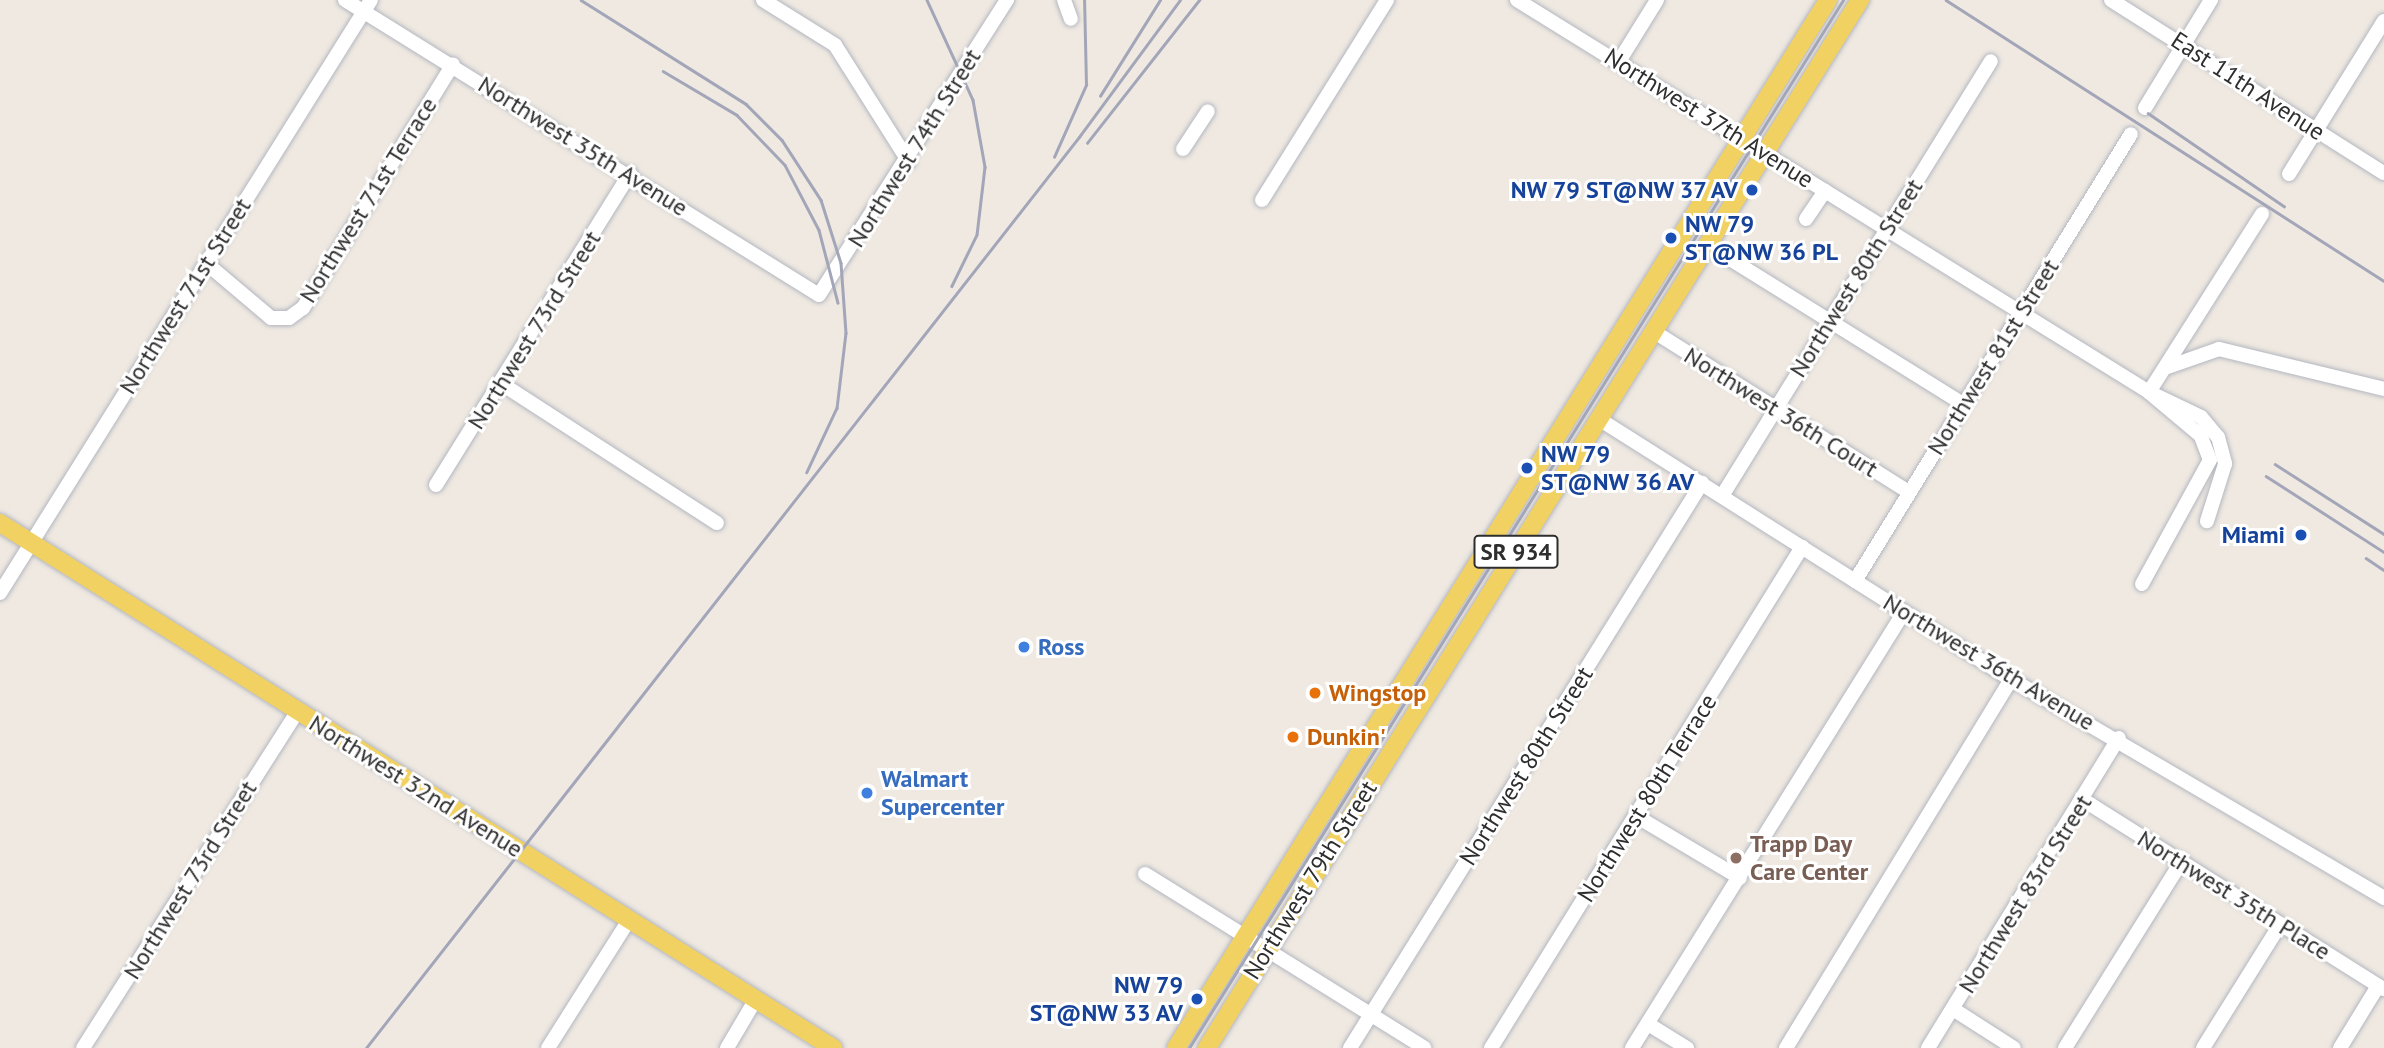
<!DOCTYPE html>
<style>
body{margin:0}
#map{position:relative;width:2384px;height:1048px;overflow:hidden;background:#efe9e1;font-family:"PT Sans",sans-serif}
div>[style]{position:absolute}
.roads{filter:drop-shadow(0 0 2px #b4b7c1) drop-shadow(0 0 2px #b4b7c1)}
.minor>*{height:14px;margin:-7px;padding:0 7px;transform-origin:7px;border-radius:7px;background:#fff}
.major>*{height:18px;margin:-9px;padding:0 9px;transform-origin:9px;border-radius:9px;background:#f2d163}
.rail>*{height:2.5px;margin:-1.25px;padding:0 1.25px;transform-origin:1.25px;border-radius:1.25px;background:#a3a6b8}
.dots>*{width:19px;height:19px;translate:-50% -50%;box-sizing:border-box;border:4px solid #fff;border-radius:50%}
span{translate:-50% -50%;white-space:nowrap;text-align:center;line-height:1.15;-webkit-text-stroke:6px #fff;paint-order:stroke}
.shield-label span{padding:2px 5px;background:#fff;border:2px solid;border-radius:5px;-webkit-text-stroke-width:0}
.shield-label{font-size:23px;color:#2e2e2e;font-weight:700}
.street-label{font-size:24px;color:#2e2e2e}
.transit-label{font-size:24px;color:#164399;font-weight:700}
.right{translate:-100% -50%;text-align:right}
.left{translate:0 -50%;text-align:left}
.shop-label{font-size:24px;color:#366cbe;font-weight:700}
.food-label{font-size:24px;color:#c56008;font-weight:700}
.education-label{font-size:24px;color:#785e54;font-weight:700}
</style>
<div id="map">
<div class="roads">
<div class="minor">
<div style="left:345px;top:0;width:558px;rotate:31.9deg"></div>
<div style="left:819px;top:295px;width:350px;rotate:-57.5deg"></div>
<div style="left:763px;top:0;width:85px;rotate:32deg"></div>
<div style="left:835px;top:45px;width:138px;rotate:57.7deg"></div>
<div style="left:1064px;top:0;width:20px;rotate:70deg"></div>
<div style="left:1517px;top:0;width:744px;rotate:31.81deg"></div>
<div style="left:2149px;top:392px;width:58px;rotate:25.7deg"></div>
<div style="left:2201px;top:417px;width:26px;rotate:50deg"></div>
<div style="left:2218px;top:437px;width:28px;rotate:75deg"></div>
<div style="left:2225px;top:464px;width:60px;rotate:107.5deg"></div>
<div style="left:2111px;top:0;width:323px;rotate:32.4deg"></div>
<div style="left:1618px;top:63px;width:74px;rotate:-58.2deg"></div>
<div style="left:2145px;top:108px;width:127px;rotate:-58.6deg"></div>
<div style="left:1183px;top:149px;width:45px;rotate:-56.7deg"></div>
<div style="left:2289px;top:174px;width:180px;rotate:-58.2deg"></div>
<div style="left:1262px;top:200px;width:236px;rotate:-58deg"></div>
<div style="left:1806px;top:219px;width:34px;rotate:-56deg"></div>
<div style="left:1706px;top:244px;width:303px;rotate:31.9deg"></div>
<div style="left:206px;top:263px;width:85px;rotate:40.2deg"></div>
<div style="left:271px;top:318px;width:18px"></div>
<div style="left:289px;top:318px;width:17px;rotate:-36deg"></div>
<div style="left:303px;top:308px;width:286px;rotate:-58.4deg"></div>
<div style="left:1653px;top:331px;width:302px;rotate:32.2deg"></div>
<div style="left:2165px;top:368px;width:57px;rotate:-19.4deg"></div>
<div style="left:2219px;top:349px;width:170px;rotate:13.6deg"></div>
<div style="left:502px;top:384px;width:256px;rotate:32.9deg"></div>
<div style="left:2149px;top:392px;width:211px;rotate:-57.6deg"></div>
<div style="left:1599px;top:419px;width:487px;rotate:32.3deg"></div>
<div style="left:2011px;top:679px;width:433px;rotate:30.4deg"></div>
<div style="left:436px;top:485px;width:367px;rotate:-58.1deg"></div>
<div style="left:1722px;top:496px;width:511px;rotate:-58.27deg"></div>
<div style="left:1855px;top:581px;width:525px;rotate:-58.31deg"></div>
<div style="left:2142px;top:584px;width:141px;rotate:-61.3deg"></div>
<div style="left:2210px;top:460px;width:26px;rotate:-111deg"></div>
<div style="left:2201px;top:436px;width:67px;rotate:-139.9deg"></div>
<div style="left:0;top:593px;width:699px;rotate:-57.97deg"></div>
<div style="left:2085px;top:801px;width:353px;rotate:32.2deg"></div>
<div style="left:1636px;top:816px;width:121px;rotate:30.8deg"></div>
<div style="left:1145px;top:874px;width:329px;rotate:31.9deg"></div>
<div style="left:1953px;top:1009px;width:72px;rotate:32.6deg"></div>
<div style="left:1648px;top:1024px;width:46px;rotate:31.6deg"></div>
<div style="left:83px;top:1048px;width:398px;rotate:-57.5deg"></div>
<div style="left:548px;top:1048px;width:151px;rotate:-57.7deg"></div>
<div style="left:727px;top:1048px;width:57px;rotate:-59.4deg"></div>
<div style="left:1350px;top:1048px;width:666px;rotate:-58.08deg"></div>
<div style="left:1491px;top:1048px;width:590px;rotate:-58.17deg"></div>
<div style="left:1632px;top:1048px;width:514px;rotate:-58.04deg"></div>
<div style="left:1786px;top:1048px;width:432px;rotate:-58.6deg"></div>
<div style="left:1928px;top:1048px;width:364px;rotate:-58.4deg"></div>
<div style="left:2065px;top:1048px;width:221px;rotate:-58deg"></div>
<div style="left:2203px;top:1048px;width:145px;rotate:-58deg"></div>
<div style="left:2340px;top:1048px;width:73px;rotate:-58.5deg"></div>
</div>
<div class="major">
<div style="left:0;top:523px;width:985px;rotate:32.22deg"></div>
<div style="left:1176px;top:1048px;width:1234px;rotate:-58.11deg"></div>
<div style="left:1207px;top:1048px;width:1235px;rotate:-58.07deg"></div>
</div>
</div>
<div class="rail">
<div style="left:581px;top:0;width:195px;rotate:32.2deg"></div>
<div style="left:746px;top:104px;width:51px;rotate:45deg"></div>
<div style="left:782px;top:140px;width:72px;rotate:57deg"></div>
<div style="left:821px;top:200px;width:66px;rotate:72.4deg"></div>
<div style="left:841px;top:263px;width:70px;rotate:85.9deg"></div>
<div style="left:846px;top:333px;width:76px;rotate:96.8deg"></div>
<div style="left:837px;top:408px;width:71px;rotate:115.1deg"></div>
<div style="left:927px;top:0;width:110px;rotate:65.3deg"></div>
<div style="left:973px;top:100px;width:68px;rotate:79.8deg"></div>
<div style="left:985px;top:167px;width:68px;rotate:96.7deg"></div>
<div style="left:977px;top:235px;width:57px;rotate:116.1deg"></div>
<div style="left:1946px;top:0;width:520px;rotate:32.68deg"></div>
<div style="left:663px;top:71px;width:86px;rotate:30.7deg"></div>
<div style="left:737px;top:115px;width:69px;rotate:46.2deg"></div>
<div style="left:785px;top:165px;width:73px;rotate:62.4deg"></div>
<div style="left:819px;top:230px;width:75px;rotate:75.4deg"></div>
<div style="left:1100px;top:96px;width:113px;rotate:-58deg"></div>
<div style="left:2148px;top:113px;width:165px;rotate:34.4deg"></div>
<div style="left:1087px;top:143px;width:182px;rotate:-51.9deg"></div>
<div style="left:1054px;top:157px;width:79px;rotate:-66deg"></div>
<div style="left:1086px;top:85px;width:85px;rotate:-91.3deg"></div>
<div style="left:2275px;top:464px;width:130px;rotate:32.7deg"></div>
<div style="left:2266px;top:476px;width:140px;rotate:32.8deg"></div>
<div style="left:2366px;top:558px;width:22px;rotate:34deg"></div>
<div style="left:366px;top:1048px;width:1157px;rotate:-51.95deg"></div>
<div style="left:1079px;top:137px;width:170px;rotate:-53.6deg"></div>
<div style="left:1189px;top:1048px;width:1235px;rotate:-58.03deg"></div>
</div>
<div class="dots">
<div style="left:1752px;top:190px;background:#1a4fb4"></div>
<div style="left:1671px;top:238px;background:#1a4fb4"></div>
<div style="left:1527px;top:468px;background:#1a4fb4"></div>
<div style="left:2301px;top:535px;background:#1a4fb4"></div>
<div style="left:1024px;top:647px;background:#3f7fe0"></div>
<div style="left:1315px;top:693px;background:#e8710a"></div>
<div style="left:1293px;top:737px;background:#e8710a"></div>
<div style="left:867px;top:793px;background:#3f7fe0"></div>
<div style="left:1736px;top:858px;background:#8d6e63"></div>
<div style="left:1197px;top:999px;background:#1a4fb4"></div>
</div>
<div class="shield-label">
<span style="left:1516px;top:552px">SR 934</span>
</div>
<div class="street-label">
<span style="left:2248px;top:86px;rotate:33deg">East 11th Avenue</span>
<span style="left:1709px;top:118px;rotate:32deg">Northwest 37th Avenue</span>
<span style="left:583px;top:146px;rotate:32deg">Northwest 35th Avenue</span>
<span style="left:914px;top:148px;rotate:-58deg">Northwest 74th Street</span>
<span style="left:368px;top:200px;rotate:-58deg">Northwest 71st Terrace</span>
<span style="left:1856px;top:278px;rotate:-58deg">Northwest 80th Street</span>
<span style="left:185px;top:296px;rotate:-58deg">Northwest 71st Street</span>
<span style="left:534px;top:330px;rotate:-58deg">Northwest 73rd Street</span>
<span style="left:1993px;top:357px;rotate:-58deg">Northwest 81st Street</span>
<span style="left:1781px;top:412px;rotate:32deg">Northwest 36th Court</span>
<span style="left:1989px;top:662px;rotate:31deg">Northwest 36th Avenue</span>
<span style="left:1526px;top:766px;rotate:-58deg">Northwest 80th Street</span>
<span style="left:416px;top:786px;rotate:32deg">Northwest 32nd Avenue</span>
<span style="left:1647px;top:798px;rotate:-58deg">Northwest 80th Terrace</span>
<span style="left:190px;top:880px;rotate:-58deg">Northwest 73rd Street</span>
<span style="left:1310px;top:880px;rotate:-58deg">Northwest 79th Street</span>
<span style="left:2025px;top:894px;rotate:-58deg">Northwest 83rd Street</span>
<span style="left:2234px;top:895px;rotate:32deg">Northwest 35th Place</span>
</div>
<div class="transit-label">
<span class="right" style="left:1738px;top:190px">NW 79 ST@NW 37 AV</span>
<span class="left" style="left:1685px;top:238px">NW 79<br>ST@NW 36 PL</span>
<span class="left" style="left:1541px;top:468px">NW 79<br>ST@NW 36 AV</span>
<span class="right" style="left:2285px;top:535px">Miami</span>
<span class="right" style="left:1183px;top:999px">NW 79<br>ST@NW 33 AV</span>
</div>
<div class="shop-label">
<span class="left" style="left:1038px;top:647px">Ross</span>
<span class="left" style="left:881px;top:793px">Walmart<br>Supercenter</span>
</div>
<div class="food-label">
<span class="left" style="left:1329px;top:693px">Wingstop</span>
<span class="left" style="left:1307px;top:737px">Dunkin'</span>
</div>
<div class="education-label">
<span class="left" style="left:1750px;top:858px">Trapp Day<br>Care Center</span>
</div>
</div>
